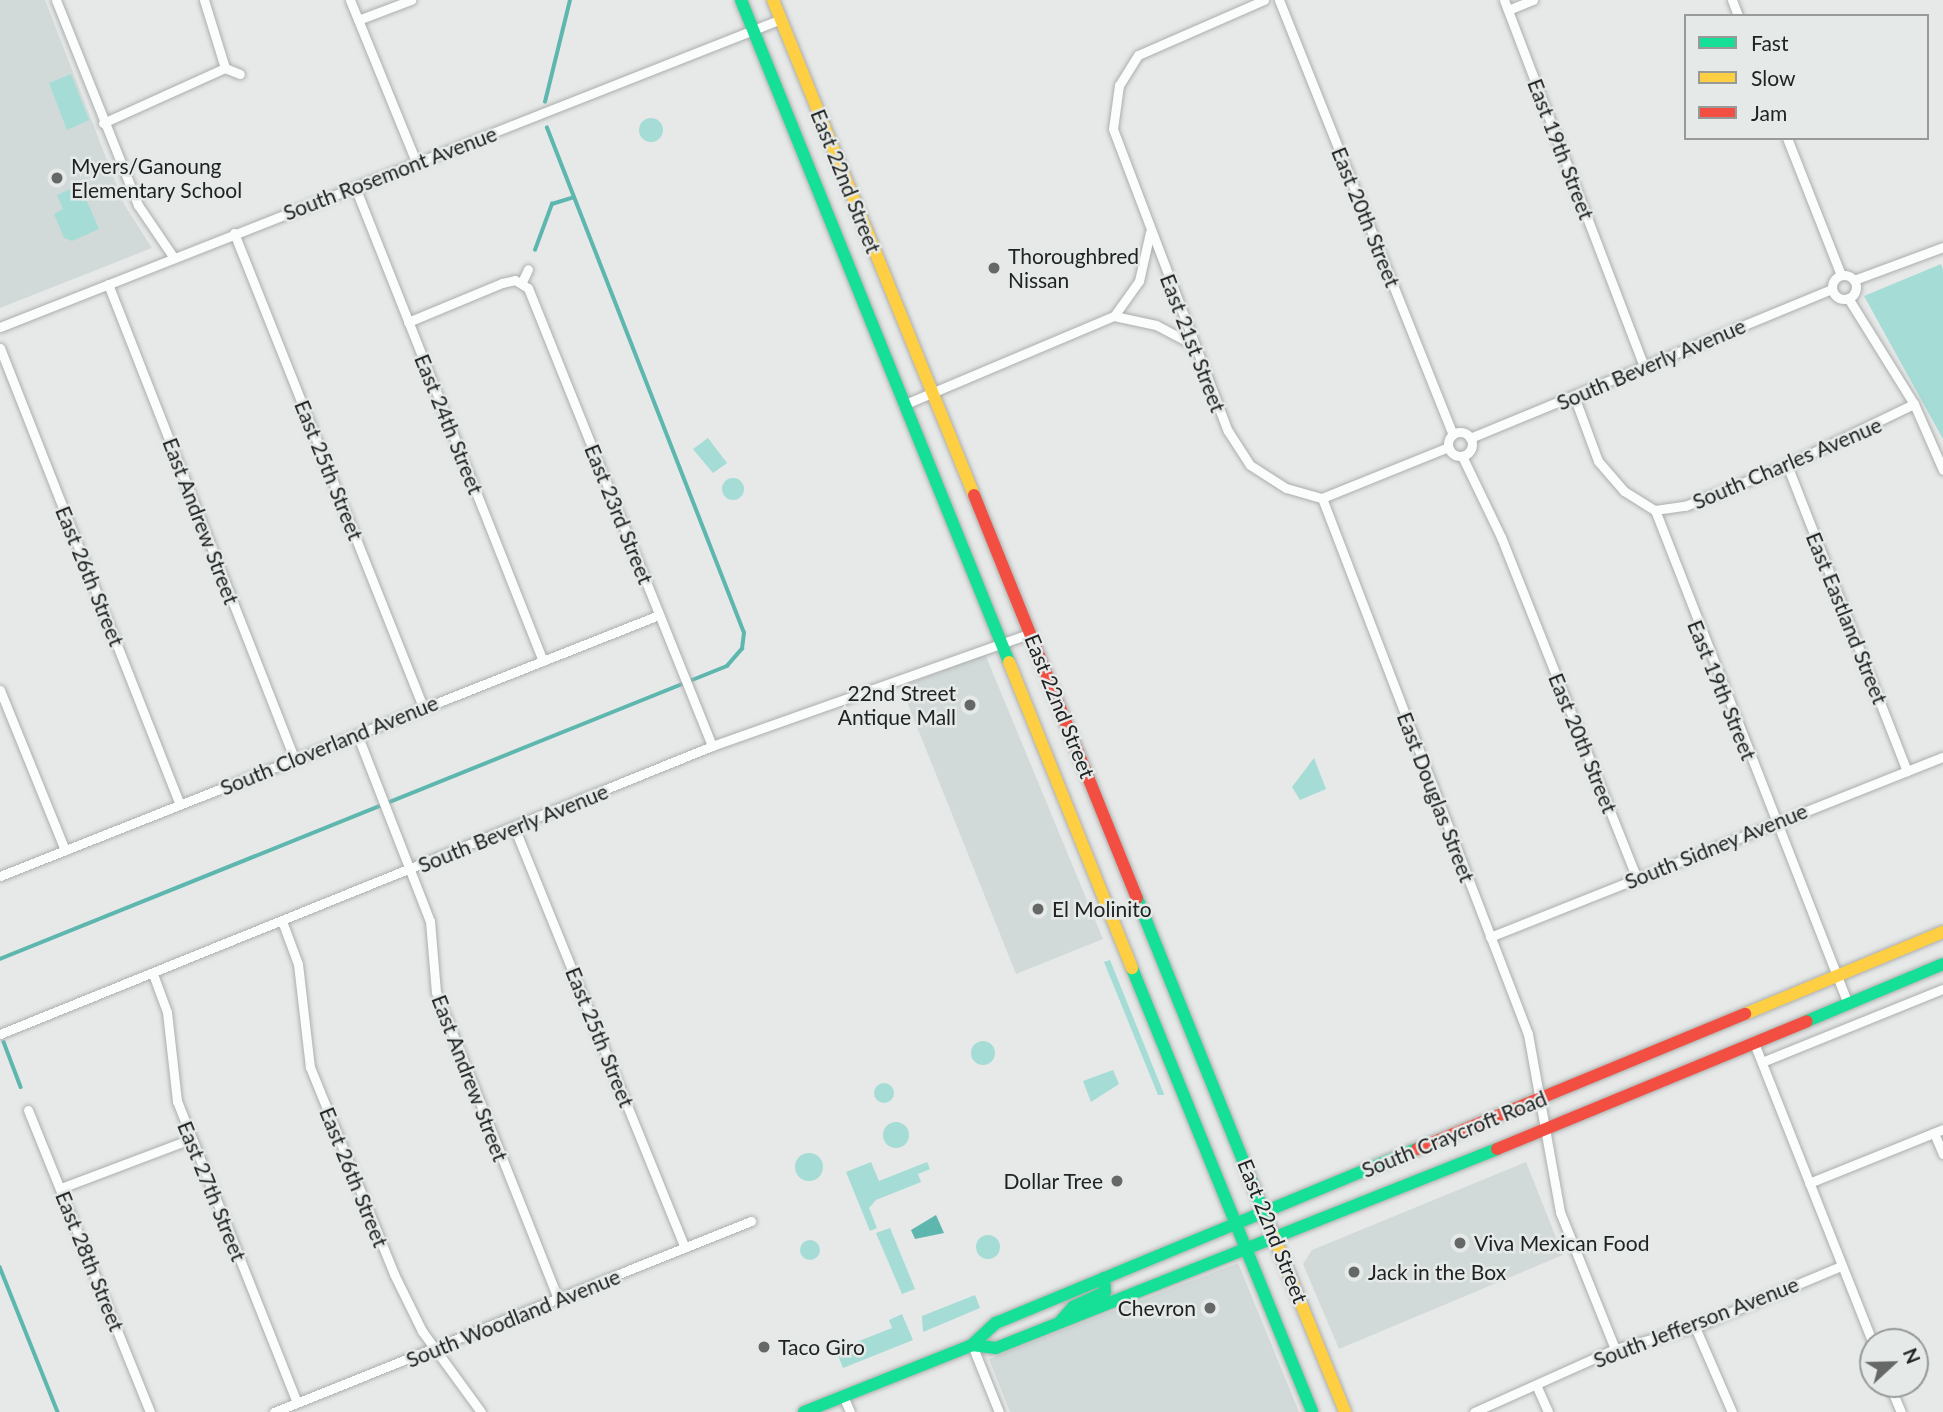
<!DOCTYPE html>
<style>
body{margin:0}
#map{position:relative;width:1943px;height:1412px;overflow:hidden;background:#e6e9e8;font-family:Lato,sans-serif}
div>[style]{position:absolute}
.built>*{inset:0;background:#d2dad9}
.green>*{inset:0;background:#a5dcd5}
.round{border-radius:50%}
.water>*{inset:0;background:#5eb7af}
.stream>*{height:3.5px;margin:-1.75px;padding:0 1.75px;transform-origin:1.75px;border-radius:1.75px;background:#5eb7af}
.roads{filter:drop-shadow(0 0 2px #acaead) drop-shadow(0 0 2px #acaead)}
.street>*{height:9px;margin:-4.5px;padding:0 4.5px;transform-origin:4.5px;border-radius:4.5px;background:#fbfcfc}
.street>.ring{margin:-4.5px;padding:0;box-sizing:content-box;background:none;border:9px solid #fbfcfc;border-radius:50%}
.fast>*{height:12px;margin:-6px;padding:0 6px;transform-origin:6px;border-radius:6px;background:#16e098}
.slow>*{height:12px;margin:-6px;padding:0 6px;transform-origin:6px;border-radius:6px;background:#ffcf43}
.jam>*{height:12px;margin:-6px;padding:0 6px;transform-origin:6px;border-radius:6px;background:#f24e42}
.dots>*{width:19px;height:19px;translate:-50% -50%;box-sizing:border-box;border:4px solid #e5eae9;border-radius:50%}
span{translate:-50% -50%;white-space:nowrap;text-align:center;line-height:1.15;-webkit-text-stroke:5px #e5eae9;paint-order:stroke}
.street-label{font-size:21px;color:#212322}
.poi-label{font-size:21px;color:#212322}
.left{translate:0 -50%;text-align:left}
.right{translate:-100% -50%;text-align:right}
.legend{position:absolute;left:1684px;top:14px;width:245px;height:126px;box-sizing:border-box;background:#e5eae9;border:2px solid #979a99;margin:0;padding:9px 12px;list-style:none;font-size:21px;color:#212322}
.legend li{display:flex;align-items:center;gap:14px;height:35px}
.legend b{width:35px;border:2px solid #979a99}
.north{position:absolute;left:1859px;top:1328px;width:70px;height:70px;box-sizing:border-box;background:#e5eae9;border:2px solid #979a99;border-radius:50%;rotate:68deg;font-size:19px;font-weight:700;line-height:28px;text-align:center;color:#212322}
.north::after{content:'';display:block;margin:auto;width:24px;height:32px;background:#666867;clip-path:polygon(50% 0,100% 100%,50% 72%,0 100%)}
</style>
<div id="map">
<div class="built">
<div style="clip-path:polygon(0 0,45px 0,124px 204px,152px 248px,0 308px)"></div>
<div style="clip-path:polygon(985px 654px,1103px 939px,1016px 974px,901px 687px)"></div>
<div style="clip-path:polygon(1526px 1162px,1563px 1255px,1339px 1349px,1303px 1264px,1312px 1250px)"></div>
<div style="clip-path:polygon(1238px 1263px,1299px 1412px,1010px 1412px,989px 1359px)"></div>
</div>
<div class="green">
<div style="clip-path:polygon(71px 74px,89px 120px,67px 130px,49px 83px)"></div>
<div class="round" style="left:639px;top:118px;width:24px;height:24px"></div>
<div style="clip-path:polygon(80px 185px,99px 229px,72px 241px,64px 238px,54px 214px,63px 209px,57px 195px)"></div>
<div style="clip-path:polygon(1941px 264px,1943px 270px,1943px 439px,1864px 296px)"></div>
<div style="clip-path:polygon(708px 438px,727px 463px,713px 473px,693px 449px)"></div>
<div class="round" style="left:722px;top:478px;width:22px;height:22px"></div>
<div style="clip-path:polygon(1314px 758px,1326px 789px,1300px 800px,1292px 787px)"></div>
<div style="clip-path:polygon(1110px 960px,1164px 1094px,1164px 1095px,1158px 1095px,1104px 962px)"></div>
<div class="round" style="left:971px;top:1041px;width:24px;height:24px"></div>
<div style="clip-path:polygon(1113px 1070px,1119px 1084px,1091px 1102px,1083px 1081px)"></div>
<div class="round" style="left:874px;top:1083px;width:20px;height:20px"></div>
<div class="round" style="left:883px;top:1122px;width:26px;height:26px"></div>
<div class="round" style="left:795px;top:1153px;width:28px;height:28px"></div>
<div style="clip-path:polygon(871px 1162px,879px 1181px,927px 1162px,930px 1169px,918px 1174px,921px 1182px,876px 1200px,869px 1208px,877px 1228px,870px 1231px,846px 1172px)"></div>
<div style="clip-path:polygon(890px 1228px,915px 1289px,902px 1294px,876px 1233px)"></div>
<div class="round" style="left:976px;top:1235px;width:24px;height:24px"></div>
<div class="round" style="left:800px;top:1240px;width:20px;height:20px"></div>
<div style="clip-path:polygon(975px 1295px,980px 1308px,923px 1332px,922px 1316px)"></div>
<div style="clip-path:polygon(902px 1314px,913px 1340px,843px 1368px,836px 1350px,892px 1328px,889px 1320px)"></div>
</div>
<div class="water">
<div style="clip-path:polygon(936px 1215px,944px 1233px,915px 1239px,911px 1230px)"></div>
</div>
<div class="stream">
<div style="left:545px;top:102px;width:105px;rotate:-76.2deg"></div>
<div style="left:535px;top:250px;width:49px;rotate:-69.7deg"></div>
<div style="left:552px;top:204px;width:21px;rotate:-17deg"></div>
<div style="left:0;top:959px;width:784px;rotate:-21.95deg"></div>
<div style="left:727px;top:666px;width:23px;rotate:-49deg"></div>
<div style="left:742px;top:649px;width:16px;rotate:-83deg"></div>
<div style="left:744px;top:633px;width:542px;rotate:-111.31deg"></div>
<div style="left:4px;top:1042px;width:48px;rotate:69.3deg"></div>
<div style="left:0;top:1267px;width:156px;rotate:68.2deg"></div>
</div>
<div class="roads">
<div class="street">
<div style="left:56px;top:0;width:221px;rotate:68.2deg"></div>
<div style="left:138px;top:205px;width:64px;rotate:55.8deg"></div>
<div style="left:204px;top:0;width:71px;rotate:72.8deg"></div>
<div style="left:350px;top:0;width:175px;rotate:67.8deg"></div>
<div style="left:1264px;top:0;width:137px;rotate:156.4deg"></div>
<div style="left:1138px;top:55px;width:36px;rotate:122deg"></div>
<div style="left:1119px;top:85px;width:44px;rotate:97.8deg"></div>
<div style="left:1113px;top:129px;width:323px;rotate:69.2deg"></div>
<div style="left:1228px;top:431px;width:40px;rotate:57.1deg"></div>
<div style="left:1250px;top:465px;width:43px;rotate:32.6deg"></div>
<div style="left:1286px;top:488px;width:37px;rotate:16deg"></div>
<div style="left:1279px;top:0;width:468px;rotate:68.2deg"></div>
<div style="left:1504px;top:0;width:392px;rotate:69.1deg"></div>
<div style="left:1732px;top:0;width:17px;rotate:69deg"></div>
<div style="left:1508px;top:10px;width:27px;rotate:-22deg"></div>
<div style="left:358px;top:20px;width:57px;rotate:-20.7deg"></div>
<div style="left:225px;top:68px;width:16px;rotate:22deg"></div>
<div style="left:103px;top:123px;width:134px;rotate:-24.3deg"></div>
<div style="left:1787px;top:138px;width:147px;rotate:68.5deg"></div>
<div style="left:355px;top:187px;width:510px;rotate:68.37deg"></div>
<div style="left:234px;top:233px;width:510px;rotate:68.26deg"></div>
<div class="ring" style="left:1832px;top:275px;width:15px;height:15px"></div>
<div style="left:1854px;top:280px;width:95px;rotate:-20.3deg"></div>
<div style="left:522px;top:282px;width:14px;rotate:-65deg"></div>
<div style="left:108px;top:284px;width:509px;rotate:68.57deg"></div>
<div style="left:1848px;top:298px;width:125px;rotate:58.1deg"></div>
<div style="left:1914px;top:404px;width:72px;rotate:66.3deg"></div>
<div style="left:1114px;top:316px;width:43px;rotate:-54.5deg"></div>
<div style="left:1139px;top:281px;width:50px;rotate:-77.3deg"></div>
<div style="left:408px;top:322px;width:102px;rotate:-22.5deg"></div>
<div style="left:502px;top:283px;width:13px;rotate:-13deg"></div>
<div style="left:515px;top:280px;width:15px;rotate:32deg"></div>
<div style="left:528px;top:288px;width:494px;rotate:68.1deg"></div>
<div style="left:0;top:327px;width:840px;rotate:-21.52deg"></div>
<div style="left:0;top:348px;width:490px;rotate:68.5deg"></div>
<div style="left:1574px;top:396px;width:69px;rotate:69.7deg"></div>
<div style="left:1598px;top:461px;width:40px;rotate:49deg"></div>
<div style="left:1624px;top:491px;width:36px;rotate:32deg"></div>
<div style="left:1655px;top:510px;width:530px;rotate:68.66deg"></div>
<div style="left:903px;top:405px;width:229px;rotate:-22.9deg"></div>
<div style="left:1114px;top:316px;width:43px;rotate:12.1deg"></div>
<div style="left:1156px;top:325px;width:41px;rotate:27.8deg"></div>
<div class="ring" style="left:1448px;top:432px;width:15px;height:15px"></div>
<div style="left:1470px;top:438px;width:391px;rotate:-22.4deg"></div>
<div style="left:1462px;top:456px;width:90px;rotate:64.3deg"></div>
<div style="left:1501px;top:537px;width:366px;rotate:68.3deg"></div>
<div style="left:1787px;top:465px;width:329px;rotate:68.6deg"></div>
<div style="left:1322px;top:498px;width:574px;rotate:68.98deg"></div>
<div style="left:1528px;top:1034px;width:181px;rotate:79.8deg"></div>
<div style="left:1560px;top:1212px;width:148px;rotate:68.1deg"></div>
<div style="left:1322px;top:498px;width:136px;rotate:-22deg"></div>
<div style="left:1655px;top:510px;width:30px;rotate:-8deg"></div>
<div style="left:1685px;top:506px;width:110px;rotate:-21.9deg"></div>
<div style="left:1787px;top:465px;width:141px;rotate:-25.7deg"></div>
<div style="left:0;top:690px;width:173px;rotate:67.9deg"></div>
<div style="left:357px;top:734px;width:201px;rotate:68.7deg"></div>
<div style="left:430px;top:921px;width:71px;rotate:85.2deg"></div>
<div style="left:436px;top:992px;width:330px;rotate:68.3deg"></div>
<div style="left:514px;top:827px;width:454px;rotate:67.9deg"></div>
<div style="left:0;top:876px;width:709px;rotate:-21.61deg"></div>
<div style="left:282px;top:921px;width:46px;rotate:69.6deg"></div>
<div style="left:298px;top:964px;width:104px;rotate:83.4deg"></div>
<div style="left:310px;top:1067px;width:223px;rotate:67.9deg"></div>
<div style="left:394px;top:1274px;width:64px;rotate:63.8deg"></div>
<div style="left:422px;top:1331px;width:100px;rotate:53.9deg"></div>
<div style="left:1490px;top:937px;width:487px;rotate:-21.7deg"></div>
<div style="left:153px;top:974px;width:40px;rotate:69.8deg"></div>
<div style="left:167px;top:1012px;width:90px;rotate:83.6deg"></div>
<div style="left:177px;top:1101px;width:324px;rotate:68.3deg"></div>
<div style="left:0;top:1034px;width:768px;rotate:-22.02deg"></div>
<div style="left:712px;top:746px;width:338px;rotate:-19.5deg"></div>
<div style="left:1754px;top:1043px;width:324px;rotate:68.4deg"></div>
<div style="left:1762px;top:1062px;width:195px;rotate:-22deg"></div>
<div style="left:28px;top:1110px;width:326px;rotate:68deg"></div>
<div style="left:1934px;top:1133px;width:23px;rotate:67deg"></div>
<div style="left:1809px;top:1183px;width:144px;rotate:-21.9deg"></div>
<div style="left:61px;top:1188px;width:139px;rotate:-20.7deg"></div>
<div style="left:1695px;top:1327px;width:93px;rotate:66.5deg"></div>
<div style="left:972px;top:1345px;width:72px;rotate:68.1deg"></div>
<div style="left:1889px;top:1384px;width:30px;rotate:67deg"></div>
<div style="left:1537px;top:1387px;width:27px;rotate:66deg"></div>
<div style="left:843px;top:1396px;width:17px;rotate:66deg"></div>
<div style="left:274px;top:1412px;width:514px;rotate:-21.82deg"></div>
<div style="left:1474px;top:1412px;width:154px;rotate:-24.1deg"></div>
<div style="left:1615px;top:1349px;width:83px;rotate:-15.4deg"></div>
<div style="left:1695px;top:1327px;width:158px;rotate:-22.7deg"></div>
</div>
<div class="fast">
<div style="left:741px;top:0;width:714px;rotate:67.96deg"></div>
<div style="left:1137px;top:898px;width:355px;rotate:68deg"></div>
<div style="left:1132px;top:968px;width:479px;rotate:67.9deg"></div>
<div style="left:1807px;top:1021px;width:147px;rotate:-22.7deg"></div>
<div style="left:1060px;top:1322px;width:20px;rotate:-49deg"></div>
<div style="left:1073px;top:1307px;width:35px;rotate:-25deg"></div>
<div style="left:1105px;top:1292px;width:14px;rotate:-94deg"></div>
<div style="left:972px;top:1345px;width:24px;rotate:7deg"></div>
<div style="left:996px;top:1348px;width:539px;rotate:-21.66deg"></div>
<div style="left:804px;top:1412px;width:181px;rotate:-21.7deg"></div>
<div style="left:972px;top:1345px;width:33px;rotate:-43deg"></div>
<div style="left:996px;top:1323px;width:456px;rotate:-22.5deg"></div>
</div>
<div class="slow">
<div style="left:773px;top:0;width:534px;rotate:67.9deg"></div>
<div style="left:1009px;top:662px;width:330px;rotate:68.1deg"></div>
<div style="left:1745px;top:1014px;width:214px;rotate:-22.5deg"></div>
<div style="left:1270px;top:1227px;width:200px;rotate:67.9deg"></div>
</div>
<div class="jam">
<div style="left:974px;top:495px;width:435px;rotate:68deg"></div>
<div style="left:1417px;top:1149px;width:355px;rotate:-22.4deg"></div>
<div style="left:1497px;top:1149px;width:335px;rotate:-22.4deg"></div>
</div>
</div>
<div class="dots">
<div style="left:57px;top:178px;background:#666867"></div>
<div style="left:994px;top:268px;background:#666867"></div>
<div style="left:970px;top:705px;background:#666867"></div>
<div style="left:1038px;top:909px;background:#666867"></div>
<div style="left:1117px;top:1181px;background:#666867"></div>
<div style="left:1460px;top:1243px;background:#666867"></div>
<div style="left:1354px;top:1272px;background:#666867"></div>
<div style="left:1210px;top:1308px;background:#666867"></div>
<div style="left:764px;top:1347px;background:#666867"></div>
</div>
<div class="street-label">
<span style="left:1561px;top:149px;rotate:69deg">East 19th Street</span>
<span style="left:390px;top:173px;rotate:-21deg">South Rosemont Avenue</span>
<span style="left:846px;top:181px;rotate:68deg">East 22nd Street</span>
<span style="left:1366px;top:217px;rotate:68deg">East 20th Street</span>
<span style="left:1193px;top:343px;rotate:69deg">East 21st Street</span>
<span style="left:1651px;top:364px;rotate:-23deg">South Beverly Avenue</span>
<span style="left:449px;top:424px;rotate:68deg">East 24th Street</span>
<span style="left:1787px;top:463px;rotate:-23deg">South Charles Avenue</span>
<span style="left:329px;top:470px;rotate:68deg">East 25th Street</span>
<span style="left:619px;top:514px;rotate:68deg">East 23rd Street</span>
<span style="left:201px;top:521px;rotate:69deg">East Andrew Street</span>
<span style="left:90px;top:576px;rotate:68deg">East 26th Street</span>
<span style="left:1847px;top:618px;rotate:68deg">East Eastland Street</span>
<span style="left:1722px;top:690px;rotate:68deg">East 19th Street</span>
<span style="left:1060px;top:706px;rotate:68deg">East 22nd Street</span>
<span style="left:1583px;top:743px;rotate:68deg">East 20th Street</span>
<span style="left:329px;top:745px;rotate:-22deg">South Cloverland Avenue</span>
<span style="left:1436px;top:797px;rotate:69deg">East Douglas Street</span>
<span style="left:513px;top:828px;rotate:-22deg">South Beverly Avenue</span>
<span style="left:1716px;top:846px;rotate:-22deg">South Sidney Avenue</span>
<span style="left:600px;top:1037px;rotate:68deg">East 25th Street</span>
<span style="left:470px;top:1078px;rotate:69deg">East Andrew Street</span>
<span style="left:1454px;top:1134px;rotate:-22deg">South Craycroft Road</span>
<span style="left:354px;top:1177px;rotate:68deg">East 26th Street</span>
<span style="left:212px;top:1191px;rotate:68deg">East 27th Street</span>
<span style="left:1273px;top:1231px;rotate:68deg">East 22nd Street</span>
<span style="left:90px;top:1261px;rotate:68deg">East 28th Street</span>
<span style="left:513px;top:1318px;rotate:-22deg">South Woodland Avenue</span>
<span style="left:1696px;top:1322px;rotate:-21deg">South Jefferson Avenue</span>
</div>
<div class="poi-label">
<span class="left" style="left:71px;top:178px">Myers/Ganoung<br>Elementary School</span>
<span class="left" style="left:1008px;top:268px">Thoroughbred<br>Nissan</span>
<span class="right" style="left:956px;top:705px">22nd Street<br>Antique Mall</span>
<span class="left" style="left:1052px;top:909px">El Molinito</span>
<span class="right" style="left:1103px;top:1181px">Dollar Tree</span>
<span class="left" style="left:1474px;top:1243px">Viva Mexican Food</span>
<span class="left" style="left:1368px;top:1272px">Jack in the Box</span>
<span class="right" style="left:1196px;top:1308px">Chevron</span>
<span class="left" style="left:778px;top:1347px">Taco Giro</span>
</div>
<ul class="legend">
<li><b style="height:9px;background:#16e098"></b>Fast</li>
<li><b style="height:9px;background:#ffcf43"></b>Slow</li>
<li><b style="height:9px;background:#f24e42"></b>Jam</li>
</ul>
<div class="north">N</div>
</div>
